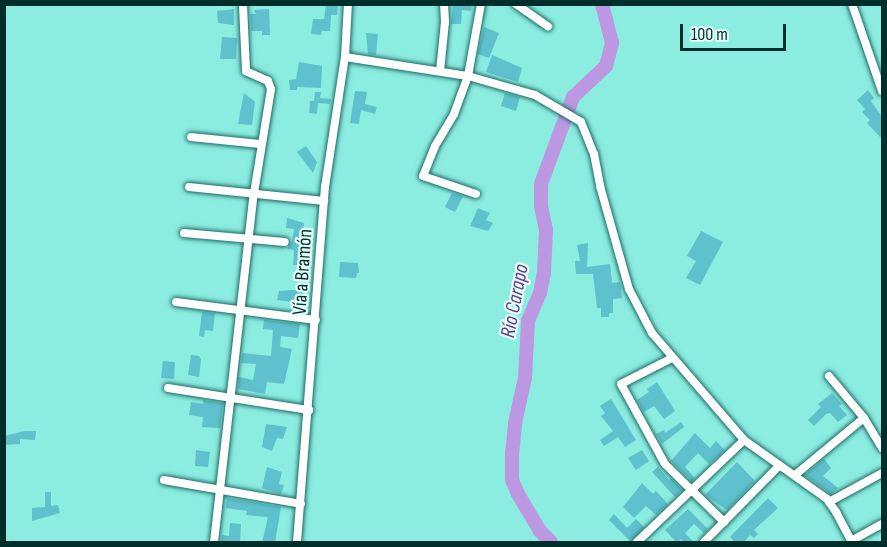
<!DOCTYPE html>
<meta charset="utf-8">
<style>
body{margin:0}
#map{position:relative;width:887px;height:547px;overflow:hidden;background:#8bece0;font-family:"Sofia Sans Condensed",sans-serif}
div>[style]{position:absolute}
.river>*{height:14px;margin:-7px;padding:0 7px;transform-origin:7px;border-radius:7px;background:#bc98e3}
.building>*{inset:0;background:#5fc1cd}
.roads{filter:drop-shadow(0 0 2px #1d6c64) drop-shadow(0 0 2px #1d6c64)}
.minor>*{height:8px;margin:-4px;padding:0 4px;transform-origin:4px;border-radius:4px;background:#fff}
span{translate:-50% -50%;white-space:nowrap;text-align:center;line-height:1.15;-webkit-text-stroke:4.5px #e4fffb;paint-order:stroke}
.street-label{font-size:20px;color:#012e2a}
.water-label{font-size:21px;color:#66388f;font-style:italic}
.frame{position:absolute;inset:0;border:6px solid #012e2a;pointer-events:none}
.scale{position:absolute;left:680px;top:24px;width:106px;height:27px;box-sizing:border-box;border:3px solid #012e2a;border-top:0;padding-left:8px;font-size:18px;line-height:21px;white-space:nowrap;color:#012e2a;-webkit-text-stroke:4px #e4fffb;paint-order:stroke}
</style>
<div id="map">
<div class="river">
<div style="left:551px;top:542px;width:16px;rotate:-135deg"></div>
<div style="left:540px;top:531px;width:43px;rotate:-120.7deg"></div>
<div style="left:518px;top:494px;width:15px;rotate:-113deg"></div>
<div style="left:512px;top:480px;width:26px;rotate:-90deg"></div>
<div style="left:512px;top:454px;width:31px;rotate:-84deg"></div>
<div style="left:515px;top:423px;width:46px;rotate:-77.5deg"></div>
<div style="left:525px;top:378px;width:57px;rotate:-87deg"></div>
<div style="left:528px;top:321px;width:30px;rotate:-67deg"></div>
<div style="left:540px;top:293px;width:20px;rotate:-79deg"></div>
<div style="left:544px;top:273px;width:43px;rotate:-87.3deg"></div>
<div style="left:546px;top:230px;width:25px;rotate:-102deg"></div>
<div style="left:541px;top:206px;width:22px;rotate:-90deg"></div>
<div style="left:541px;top:184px;width:93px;rotate:-69.8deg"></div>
<div style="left:573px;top:97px;width:45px;rotate:-43.2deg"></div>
<div style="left:606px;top:66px;width:24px;rotate:-75deg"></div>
<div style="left:612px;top:43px;width:40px;rotate:-104.4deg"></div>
</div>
<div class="building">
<div style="clip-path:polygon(326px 4px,338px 4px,337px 15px,331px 15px,330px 31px,322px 31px,321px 35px,311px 34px,313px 19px,324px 19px)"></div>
<div style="clip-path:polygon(453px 4px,472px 4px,471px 11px,462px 10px,461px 24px,451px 24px)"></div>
<div style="clip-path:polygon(234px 9px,234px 25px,218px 23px,217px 11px)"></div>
<div style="clip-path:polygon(269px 9px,270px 35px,262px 35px,262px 31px,251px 31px,250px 14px,256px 14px,254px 10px)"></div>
<div style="clip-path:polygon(484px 27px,499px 33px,489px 58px,478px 54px)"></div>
<div style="clip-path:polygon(366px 33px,378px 34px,376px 55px,368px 54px)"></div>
<div style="clip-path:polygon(222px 37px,237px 38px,236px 59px,220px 59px)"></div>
<div style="clip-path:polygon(492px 55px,522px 68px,518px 82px,486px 72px)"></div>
<div style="clip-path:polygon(299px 62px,322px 66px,321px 88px,297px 87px,297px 90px,290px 90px,289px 80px,296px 79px)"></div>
<div style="clip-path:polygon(868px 90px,874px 98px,871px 101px,882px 117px,882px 139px,867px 123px,870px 120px,862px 112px,865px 109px,857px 100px)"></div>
<div style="clip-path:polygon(355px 91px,367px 92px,365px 104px,377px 107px,375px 114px,361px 110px,359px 124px,350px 123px)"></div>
<div style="clip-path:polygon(315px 92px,321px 92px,320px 98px,331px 99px,330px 104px,318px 103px,317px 114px,309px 113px,310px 101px,314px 101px)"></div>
<div style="clip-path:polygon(244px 93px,255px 102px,252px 125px,238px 124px)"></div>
<div style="clip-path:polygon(505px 93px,520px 97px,516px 111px,501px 106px)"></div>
<div style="clip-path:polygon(306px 146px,317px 162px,313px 173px,297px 152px)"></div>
<div style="clip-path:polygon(452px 193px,463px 196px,455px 212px,445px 207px)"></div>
<div style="clip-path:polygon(478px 208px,490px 213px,486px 220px,493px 223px,488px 231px,470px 226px)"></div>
<div style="clip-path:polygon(287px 218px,304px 223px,302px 242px,305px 242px,303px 255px,306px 255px,305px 266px,293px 265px,294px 250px,287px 249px,292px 240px,294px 229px,286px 228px)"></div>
<div style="clip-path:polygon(701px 231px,723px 242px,700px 285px,686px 278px,696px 261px,687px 256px)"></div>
<div style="clip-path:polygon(588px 243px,587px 267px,610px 264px,612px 283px,620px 282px,622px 298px,613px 299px,613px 313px,609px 313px,609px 317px,601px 317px,601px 308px,597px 308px,593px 274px,576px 274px,575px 261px,580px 261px,577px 245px)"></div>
<div style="clip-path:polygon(340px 262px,358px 263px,359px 273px,357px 273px,356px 278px,339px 277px)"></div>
<div style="clip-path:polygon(292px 290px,304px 291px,302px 309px,298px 311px,291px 310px,291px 302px,277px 300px,279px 291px)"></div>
<div style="clip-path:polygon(202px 312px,215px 313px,213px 331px,205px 330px,204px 337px,199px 336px)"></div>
<div style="clip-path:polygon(264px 320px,300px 324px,298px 338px,281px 336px,280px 347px,292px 349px,284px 384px,267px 382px,265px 394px,238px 389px,239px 377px,253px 380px,256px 364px,241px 363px,242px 353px,271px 356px,273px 330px,263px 329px)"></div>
<div style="clip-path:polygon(191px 355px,199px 356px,201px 359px,199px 377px,188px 375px)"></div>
<div style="clip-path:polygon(163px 361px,175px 362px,174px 379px,161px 378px)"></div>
<div style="clip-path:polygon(657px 382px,675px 411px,664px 419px,654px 406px,644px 412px,637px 400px,649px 392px,647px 389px)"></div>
<div style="clip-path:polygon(832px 393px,842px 404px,839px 406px,847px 415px,838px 422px,830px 413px,826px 414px,814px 426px,808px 420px,821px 407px,818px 404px)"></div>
<div style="clip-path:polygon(611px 399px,636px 440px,625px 447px,618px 437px,604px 446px,600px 440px,613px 431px,601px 416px,605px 413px,600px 406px)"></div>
<div style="clip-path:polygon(203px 400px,223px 403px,220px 428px,202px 427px,203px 417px,189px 415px,191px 402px,203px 404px)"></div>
<div style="clip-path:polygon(681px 422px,684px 427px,662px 444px,656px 434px,664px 430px,665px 433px)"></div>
<div style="clip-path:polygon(266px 424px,287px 427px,283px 439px,277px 438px,272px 451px,262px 447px)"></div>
<div style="clip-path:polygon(25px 431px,36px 431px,35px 440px,20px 439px,20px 444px,4px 445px,4px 436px)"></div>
<div style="clip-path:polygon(695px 433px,710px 448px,716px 441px,725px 450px,709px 464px,698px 453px,685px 467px,695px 478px,692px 481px,671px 461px)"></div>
<div style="clip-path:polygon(196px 450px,210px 452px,208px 467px,195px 466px)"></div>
<div style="clip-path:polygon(642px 450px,649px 461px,636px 470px,628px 458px)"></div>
<div style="clip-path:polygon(824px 459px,831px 468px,823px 476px,838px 488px,831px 494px,805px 475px)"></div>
<div style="clip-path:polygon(737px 462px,755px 481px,727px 510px,705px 495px)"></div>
<div style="clip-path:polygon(267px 467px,282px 472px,279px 484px,284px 485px,281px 494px,262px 488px)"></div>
<div style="clip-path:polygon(658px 467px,669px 480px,671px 478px,682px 490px,675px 497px,652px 472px)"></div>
<div style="clip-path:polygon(642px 483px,653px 494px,656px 491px,668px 504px,656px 515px,646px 506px,634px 518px,623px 507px)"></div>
<div style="clip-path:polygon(45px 492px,51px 492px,51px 506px,58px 505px,60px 513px,32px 521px,32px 508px,45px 507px)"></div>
<div style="clip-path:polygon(227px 498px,281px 507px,275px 543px,262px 543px,268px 517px,246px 515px,247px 511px,226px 508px)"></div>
<div style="clip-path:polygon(768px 498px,778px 508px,754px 530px,758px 534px,754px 538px,750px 535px,743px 543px,736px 543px,730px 537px)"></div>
<div style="clip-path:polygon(688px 509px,708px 529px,704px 533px,694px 524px,685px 533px,695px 543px,684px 543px,681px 539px,677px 543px,665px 530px)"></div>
<div style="clip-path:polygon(614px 514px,627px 528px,636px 519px,644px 527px,631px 542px,609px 520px)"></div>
<div style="clip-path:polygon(230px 523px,241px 524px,240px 543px,221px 543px,222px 535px,229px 536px)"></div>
</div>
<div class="roads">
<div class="minor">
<div style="left:516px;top:4px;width:39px;rotate:35deg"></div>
<div style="left:852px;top:4px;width:92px;rotate:71deg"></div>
<div style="left:345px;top:57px;width:124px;rotate:8.8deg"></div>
<div style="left:468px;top:76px;width:70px;rotate:15.8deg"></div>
<div style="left:535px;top:95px;width:53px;rotate:30.4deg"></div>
<div style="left:581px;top:122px;width:35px;rotate:68deg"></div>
<div style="left:594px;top:154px;width:33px;rotate:79deg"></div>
<div style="left:600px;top:186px;width:107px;rotate:74.3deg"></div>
<div style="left:629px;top:289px;width:50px;rotate:62.4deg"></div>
<div style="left:652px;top:333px;width:141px;rotate:49.3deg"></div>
<div style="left:744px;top:440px;width:102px;rotate:35.4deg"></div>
<div style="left:827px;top:499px;width:16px;rotate:55deg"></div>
<div style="left:836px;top:512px;width:34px;rotate:62deg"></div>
<div style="left:440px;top:71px;width:49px;rotate:-84.2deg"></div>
<div style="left:445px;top:22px;width:18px;rotate:-93deg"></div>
<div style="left:191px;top:137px;width:69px;rotate:5.8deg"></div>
<div style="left:189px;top:187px;width:136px;rotate:5.9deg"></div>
<div style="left:476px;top:194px;width:56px;rotate:-161.2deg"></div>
<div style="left:423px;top:176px;width:32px;rotate:-68deg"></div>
<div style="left:435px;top:146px;width:37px;rotate:-59deg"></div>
<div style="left:454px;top:114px;width:40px;rotate:-69.8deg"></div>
<div style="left:468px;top:76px;width:73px;rotate:-79.8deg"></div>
<div style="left:184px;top:233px;width:101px;rotate:5.1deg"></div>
<div style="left:176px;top:302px;width:141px;rotate:7.3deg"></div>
<div style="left:672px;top:358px;width:57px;rotate:153deg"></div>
<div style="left:621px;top:384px;width:91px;rotate:61.2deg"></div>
<div style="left:665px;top:464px;width:83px;rotate:44.5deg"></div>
<div style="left:829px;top:376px;width:55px;rotate:50.2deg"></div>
<div style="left:864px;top:418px;width:35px;rotate:59deg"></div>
<div style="left:168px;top:388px;width:143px;rotate:8.9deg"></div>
<div style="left:795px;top:475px;width:89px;rotate:-39.6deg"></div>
<div style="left:164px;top:480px;width:139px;rotate:9.9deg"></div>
<div style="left:829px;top:502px;width:60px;rotate:-28.7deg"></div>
<div style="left:851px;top:541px;width:35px;rotate:-29deg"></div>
<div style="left:214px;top:542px;width:351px;rotate:-83.5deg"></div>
<div style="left:254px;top:193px;width:105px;rotate:-80.7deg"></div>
<div style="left:271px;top:89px;width:9px;rotate:-111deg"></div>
<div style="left:268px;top:81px;width:24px;rotate:-156deg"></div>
<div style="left:246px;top:71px;width:67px;rotate:-92.6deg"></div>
<div style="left:297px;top:542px;width:356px;rotate:-85.5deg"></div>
<div style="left:325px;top:187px;width:132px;rotate:-81.3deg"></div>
<div style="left:345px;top:57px;width:53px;rotate:-86.8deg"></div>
<div style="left:637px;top:542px;width:148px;rotate:-43.6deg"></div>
<div style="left:704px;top:542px;width:107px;rotate:-45.4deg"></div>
</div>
</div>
<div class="street-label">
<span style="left:303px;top:272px;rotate:-86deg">Vía a Bramón</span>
</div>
<div class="water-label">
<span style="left:515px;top:301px;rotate:-79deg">Río Carapo</span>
</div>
<div class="frame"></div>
<div class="scale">100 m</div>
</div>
